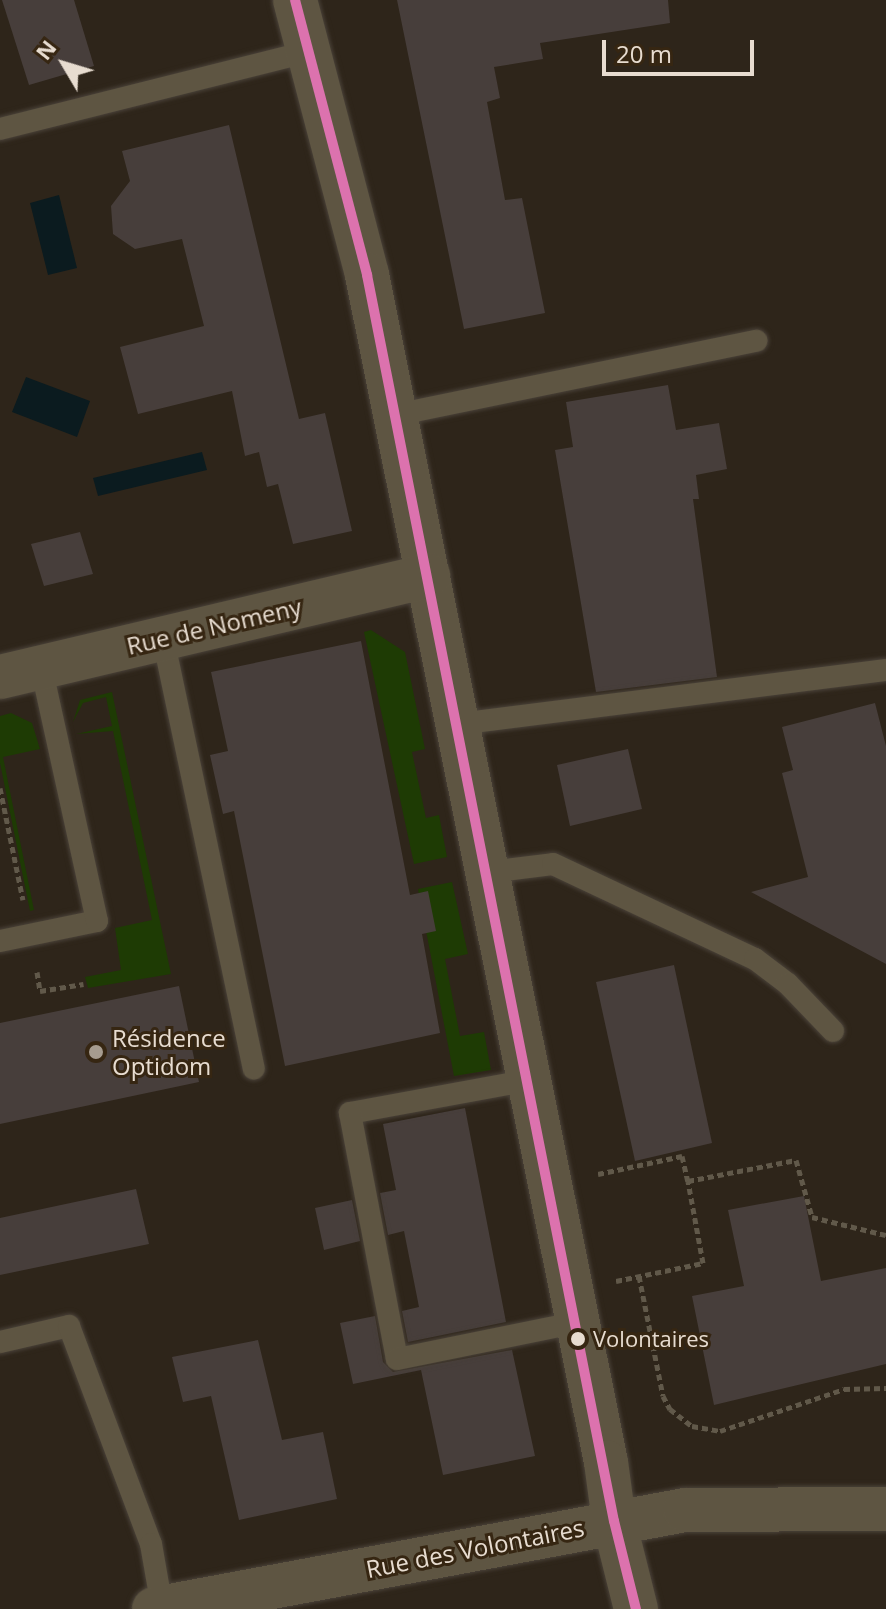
<!DOCTYPE html>
<meta charset="utf-8">
<style>
body{margin:0}
#map{position:relative;width:886px;height:1609px;overflow:hidden;background:#2e251a;font-family:"Open Sans",sans-serif}
div>[style]{position:absolute}
.green>*{inset:0;background:#1e3b04}
.water>*{inset:0;background:#0b1b1f}
.building>*{inset:0;background:#473e3b}
.path>*{height:5px;margin-top:-2.5px;transform-origin:0;background:repeating-linear-gradient(90deg,#61594a 0 6px,transparent 0 10px)}
.roads{filter:drop-shadow(0 0 2px #4a4239) drop-shadow(0 0 2px #4a4239)}
.lane>*{height:22px;margin:-11px;padding:0 11px;transform-origin:11px;border-radius:11px;background:#5e5542}
.street>*{height:44px;margin:-22px;padding:0 22px;transform-origin:22px;border-radius:22px;background:#5e5542}
.bus-1>*{height:10px;margin:-5px;padding:0 5px;transform-origin:5px;border-radius:5px;background:#dc72ae}
.dots>*{width:22px;height:22px;translate:-50% -50%;box-sizing:border-box;border:4px solid #362612;border-radius:50%}
span{translate:-50% -50%;white-space:nowrap;text-align:center;line-height:1.15;-webkit-text-stroke:6px #362612;paint-order:stroke}
.bus-label{font-size:22px;color:#e7dcd0}
.left{translate:0 -50%;text-align:left}
.street-label{font-size:24px;color:#e7dcd0}
.poi-label{font-size:24px;color:#e7dcd0}
.north{position:absolute;left:24px;top:24px;width:80px;height:80px;-webkit-text-stroke:6px #362612;paint-order:stroke;rotate:308deg;font-size:22px;font-weight:700;line-height:32px;text-align:center;color:#e7dcd0}
.north::after{content:'';display:block;margin:auto;width:28px;height:36px;background:#e7dcd0;clip-path:polygon(50% 0,100% 100%,50% 72%,0 100%)}
.scale{position:absolute;left:602px;top:40px;width:152px;height:36px;box-sizing:border-box;border:4px solid #e7dcd0;border-top:0;padding-left:10px;font-size:24px;line-height:28px;white-space:nowrap;color:#e7dcd0;-webkit-text-stroke:6px #362612;paint-order:stroke}
</style>
<div id="map">
<div class="green">
<div style="clip-path:polygon(371px 630px,405px 652px,425px 749px,412px 752px,426px 818px,439px 815px,447px 857px,414px 864px,364px 632px)"></div>
<div style="clip-path:polygon(112px 692px,171px 974px,88px 988px,85px 977px,121px 970px,115px 928px,152px 920px,113px 731px,76px 734px,112px 726px,106px 697px,83px 703px,73px 722px,80px 700px)"></div>
<div style="clip-path:polygon(11px 713px,32px 723px,40px 749px,3px 757px,34px 910px,30px 911px,0 763px,0 716px)"></div>
<div style="clip-path:polygon(452px 882px,468px 954px,445px 959px,460px 1036px,484px 1032px,491px 1070px,454px 1076px,418px 889px)"></div>
</div>
<div class="water">
<div style="clip-path:polygon(59px 195px,77px 268px,48px 275px,30px 203px)"></div>
<div style="clip-path:polygon(26px 377px,90px 401px,77px 437px,12px 412px)"></div>
<div style="clip-path:polygon(202px 452px,207px 470px,98px 496px,93px 478px)"></div>
</div>
<div class="building">
<div style="clip-path:polygon(2px 0,74px 0,94px 66px,29px 85px)"></div>
<div style="clip-path:polygon(397px 0,668px 0,670px 23px,540px 43px,543px 59px,494px 67px,500px 98px,487px 102px,505px 200px,522px 198px,545px 313px,464px 329px)"></div>
<div style="clip-path:polygon(229px 125px,299px 419px,325px 413px,352px 531px,293px 544px,278px 484px,267px 487px,259px 452px,245px 456px,232px 391px,138px 414px,120px 347px,204px 326px,182px 239px,135px 249px,113px 234px,111px 206px,130px 181px,122px 151px)"></div>
<div style="clip-path:polygon(668px 385px,676px 430px,719px 423px,727px 469px,696px 475px,699px 499px,693px 499px,717px 677px,596px 692px,555px 450px,573px 447px,566px 402px)"></div>
<div style="clip-path:polygon(80px 532px,93px 574px,44px 586px,31px 544px)"></div>
<div style="clip-path:polygon(361px 641px,410px 895px,428px 891px,436px 931px,422px 934px,440px 1033px,285px 1066px,234px 811px,223px 814px,210px 755px,228px 751px,211px 672px)"></div>
<div style="clip-path:polygon(875px 703px,886px 746px,886px 964px,751px 892px,808px 877px,782px 773px,793px 770px,782px 727px)"></div>
<div style="clip-path:polygon(628px 749px,642px 809px,570px 826px,557px 765px)"></div>
<div style="clip-path:polygon(674px 965px,712px 1143px,635px 1161px,596px 982px)"></div>
<div style="clip-path:polygon(179px 986px,199px 1082px,0 1124px,0 1023px)"></div>
<div style="clip-path:polygon(465px 1108px,506px 1322px,408px 1342px,402px 1311px,419px 1307px,404px 1231px,388px 1235px,380px 1193px,396px 1190px,383px 1124px)"></div>
<div style="clip-path:polygon(136px 1189px,149px 1244px,0 1275px,0 1218px)"></div>
<div style="clip-path:polygon(804px 1196px,821px 1281px,886px 1268px,886px 1364px,714px 1405px,692px 1296px,744px 1286px,728px 1210px)"></div>
<div style="clip-path:polygon(352px 1200px,360px 1241px,324px 1250px,315px 1208px)"></div>
<div style="clip-path:polygon(375px 1316px,383px 1362px,393px 1372px,512px 1350px,535px 1456px,443px 1475px,421px 1370px,353px 1384px,340px 1323px)"></div>
<div style="clip-path:polygon(258px 1340px,282px 1440px,323px 1432px,337px 1499px,239px 1520px,211px 1396px,183px 1402px,172px 1357px)"></div>
</div>
<div class="path">
<div style="left:0;top:788px;width:114px;rotate:78.4deg"></div>
<div style="left:37px;top:972px;width:19px;rotate:81deg"></div>
<div style="left:40px;top:991px;width:44px;rotate:-9.2deg"></div>
<div style="left:598px;top:1174px;width:86px;rotate:-12.1deg"></div>
<div style="left:682px;top:1156px;width:26px;rotate:77deg"></div>
<div style="left:639px;top:1276px;width:122px;rotate:78.7deg"></div>
<div style="left:663px;top:1396px;width:15px;rotate:62deg"></div>
<div style="left:670px;top:1409px;width:28px;rotate:38deg"></div>
<div style="left:692px;top:1426px;width:28px;rotate:10deg"></div>
<div style="left:720px;top:1431px;width:131px;rotate:-18.7deg"></div>
<div style="left:844px;top:1389px;width:42px;rotate:-1.4deg"></div>
<div style="left:616px;top:1281px;width:89px;rotate:-11.7deg"></div>
<div style="left:703px;top:1263px;width:83px;rotate:-100.4deg"></div>
<div style="left:688px;top:1181px;width:110px;rotate:-11deg"></div>
<div style="left:796px;top:1160px;width:59px;rotate:74.3deg"></div>
<div style="left:812px;top:1217px;width:76px;rotate:13.7deg"></div>
</div>
<div class="roads">
<div class="lane">
<div style="left:0;top:129px;width:320px;rotate:-14.1deg"></div>
<div style="left:395px;top:415px;width:369px;rotate:-11.6deg"></div>
<div style="left:163px;top:638px;width:440px;rotate:78.1deg"></div>
<div style="left:458px;top:724px;width:431px;rotate:-7.2deg"></div>
<div style="left:489px;top:872px;width:64px;rotate:-7.1deg"></div>
<div style="left:553px;top:864px;width:223px;rotate:25.2deg"></div>
<div style="left:755px;top:959px;width:41px;rotate:37.1deg"></div>
<div style="left:788px;top:984px;width:65px;rotate:46.2deg"></div>
<div style="left:0;top:941px;width:99px;rotate:-11.7deg"></div>
<div style="left:97px;top:921px;width:260px;rotate:-102.4deg"></div>
<div style="left:530px;top:1080px;width:183px;rotate:169.6deg"></div>
<div style="left:350px;top:1113px;width:250px;rotate:79.2deg"></div>
<div style="left:397px;top:1359px;width:186px;rotate:-11.5deg"></div>
<div style="left:0;top:1342px;width:71px;rotate:-13.1deg"></div>
<div style="left:69px;top:1326px;width:233px;rotate:69.4deg"></div>
<div style="left:151px;top:1544px;width:64px;rotate:80.1deg"></div>
</div>
<div class="street">
<div style="left:295px;top:0;width:284px;rotate:75.3deg"></div>
<div style="left:367px;top:275px;width:1211px;rotate:78.62deg"></div>
<div style="left:606px;top:1462px;width:60px;rotate:82.3deg"></div>
<div style="left:614px;top:1521px;width:91px;rotate:76deg"></div>
<div style="left:0;top:677px;width:440px;rotate:-13.3deg"></div>
<div style="left:154px;top:1609px;width:540px;rotate:-10.56deg"></div>
<div style="left:685px;top:1510px;width:201px;rotate:-0.3deg"></div>
</div>
</div>
<div class="bus-1">
<div style="left:295px;top:0;width:284px;rotate:75.3deg"></div>
<div style="left:367px;top:275px;width:1270px;rotate:78.79deg"></div>
<div style="left:614px;top:1521px;width:91px;rotate:76deg"></div>
</div>
<div class="dots">
<div style="left:96px;top:1052px;background:#a69c90"></div>
<div style="left:578px;top:1339px;background:#e7dcd0"></div>
</div>
<div class="bus-label">
<span class="left" style="left:593px;top:1339px">Volontaires</span>
</div>
<div class="street-label">
<span style="left:214px;top:626px;rotate:-13deg">Rue de Nomeny</span>
<span style="left:475px;top:1548px;rotate:-11deg">Rue des Volontaires</span>
</div>
<div class="poi-label">
<span class="left" style="left:112px;top:1052px">Résidence<br>Optidom</span>
</div>
<div class="north">N</div>
<div class="scale">20 m</div>
</div>
